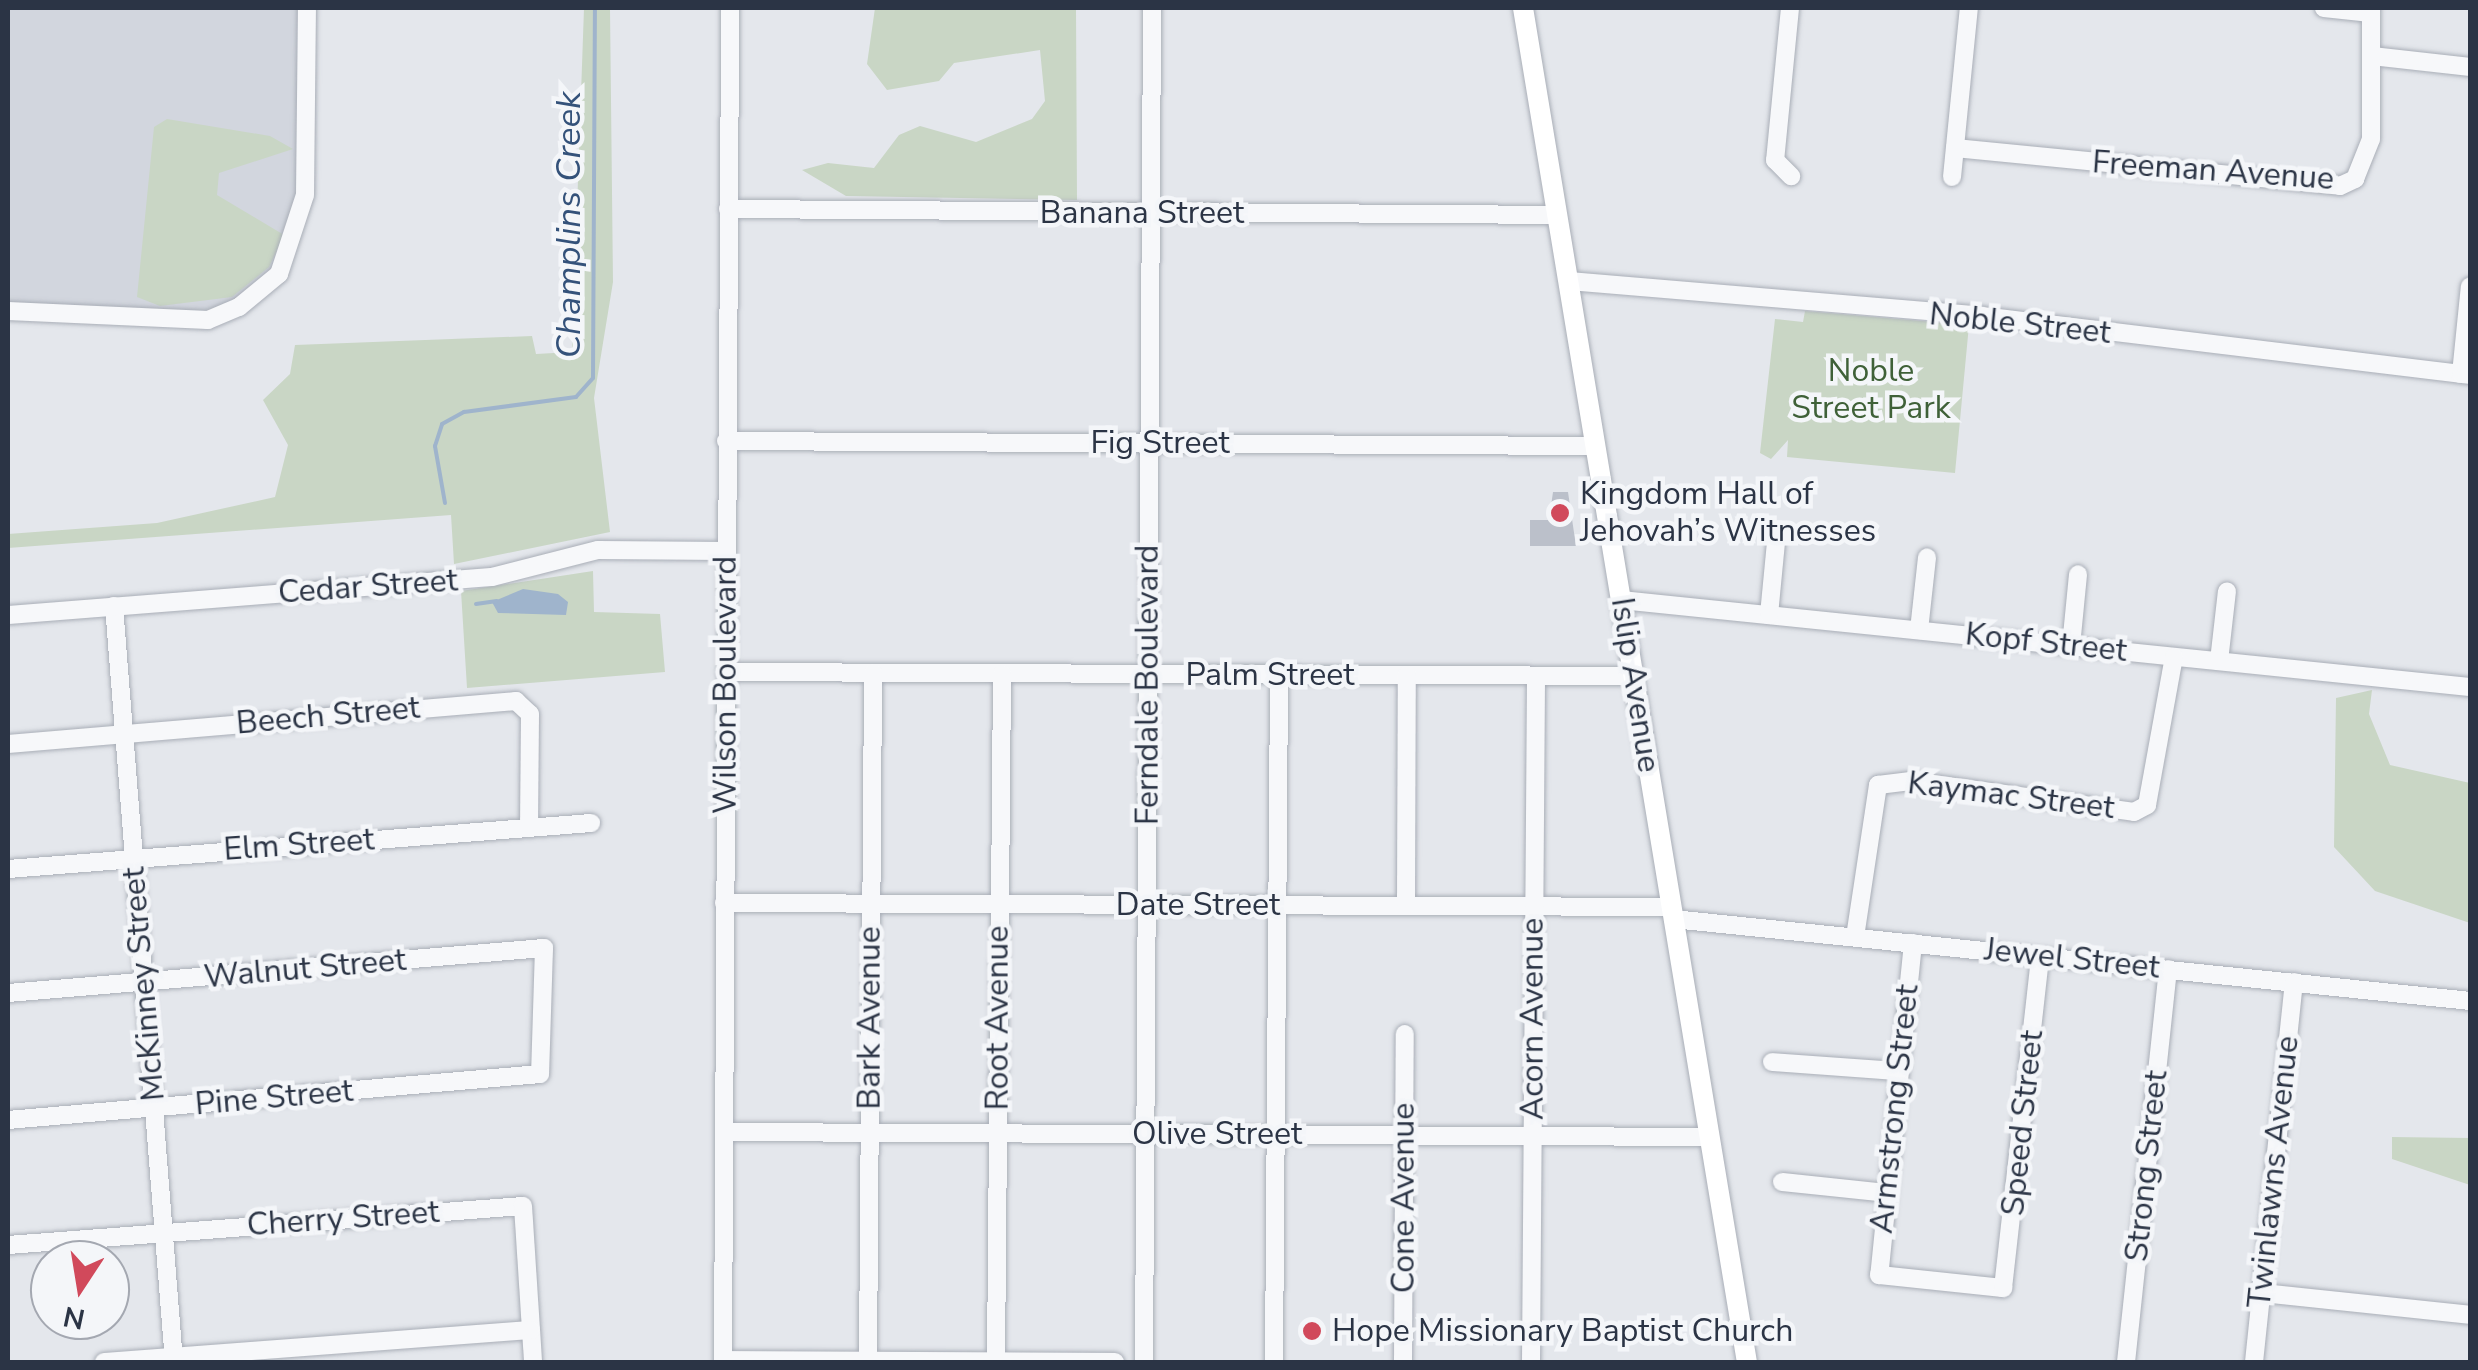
<!DOCTYPE html>
<meta charset="utf-8">
<style>
body{margin:0}
#map{position:relative;width:2478px;height:1370px;overflow:hidden;background:#e4e7ec;font-family:"Nunito Sans",sans-serif}
div>[style]{position:absolute}
.built>*{inset:0;background:#d2d6de}
.green>*{inset:0;background:#c9d6c5}
.water>*{inset:0;background:#9fb4cc}
.stream>*{height:4px;margin:-2px;padding:0 2px;transform-origin:2px;border-radius:2px;background:#9fb4cc}
.building>*{inset:0;background:#bbc0ca}
.roads{filter:drop-shadow(0 0 2px #a9aeb7) drop-shadow(0 0 2px #a9aeb7)}
.minor>*{height:18px;margin:-9px;padding:0 9px;transform-origin:9px;border-radius:9px;background:#f7f8fa}
.major>*{height:20px;margin:-10px;padding:0 10px;transform-origin:10px;border-radius:10px;background:#fff}
.dots>*{width:28px;height:28px;translate:-50% -50%;box-sizing:border-box;border:5px solid #f4f6f9;border-radius:50%}
span{translate:-50% -50%;white-space:nowrap;text-align:center;line-height:1.15;-webkit-text-stroke:9px #f4f6f9;paint-order:stroke}
.street-label{font-size:32px;color:#2b3445}
.park-label{font-size:32px;color:#3f6138}
.poi-label{font-size:32px;color:#2b3445}
.left{translate:0 -50%;text-align:left}
.water-label{font-size:35px;color:#34527a;font-style:italic}
.frame{position:absolute;inset:0;border:10px solid #2b3445;pointer-events:none}
.north{position:absolute;left:30px;top:1240px;width:100px;height:100px;box-sizing:border-box;background:#f4f6f9;border:2px solid #a4a8b1;border-radius:50%;rotate:192deg;font-size:28px;font-weight:700;line-height:40px;text-align:center;color:#2b3445}
.north::after{content:'';display:block;margin:auto;width:35px;height:45px;background:#d1495b;clip-path:polygon(50% 0,100% 100%,50% 72%,0 100%)}
</style>
<div id="map">
<div class="built">
<div style="clip-path:polygon(8px 8px,307px 8px,305px 195px,279px 274px,208px 320px,8px 311px)"></div>
</div>
<div class="green">
<div style="clip-path:polygon(584px 8px,610px 8px,613px 282px,594px 398px,610px 532px,454px 564px,451px 515px,8px 548px,8px 534px,157px 523px,275px 497px,288px 445px,263px 400px,290px 374px,295px 345px,532px 336px,536px 354px,572px 352px)"></div>
<div style="clip-path:polygon(875px 8px,1076px 8px,1077px 200px,846px 196px,802px 170px,828px 163px,874px 168px,899px 135px,920px 126px,976px 142px,1032px 119px,1045px 101px,1040px 50px,954px 63px,939px 81px,887px 90px,867px 64px)"></div>
<div style="clip-path:polygon(167px 119px,270px 136px,293px 149px,219px 173px,217px 195px,284px 235px,269px 267px,232px 297px,160px 306px,137px 297px,154px 127px)"></div>
<div style="clip-path:polygon(1805px 311px,1969px 325px,1955px 473px,1787px 457px,1788px 440px,1771px 459px,1760px 453px,1775px 319px,1803px 322px)"></div>
<div style="clip-path:polygon(593px 571px,594px 612px,660px 614px,665px 672px,467px 688px,461px 591px)"></div>
<div style="clip-path:polygon(2372px 690px,2369px 714px,2390px 765px,2470px 783px,2470px 923px,2375px 891px,2334px 847px,2336px 698px)"></div>
<div style="clip-path:polygon(2392px 1137px,2470px 1138px,2470px 1185px,2392px 1159px)"></div>
</div>
<div class="water">
<div style="clip-path:polygon(523px 589px,558px 594px,568px 602px,566px 615px,498px 613px,492px 602px)"></div>
</div>
<div class="stream">
<div style="left:445px;top:503px;width:58px;rotate:-100deg"></div>
<div style="left:435px;top:446px;width:23px;rotate:-72deg"></div>
<div style="left:442px;top:424px;width:25px;rotate:-29deg"></div>
<div style="left:464px;top:412px;width:113px;rotate:-7.6deg"></div>
<div style="left:576px;top:397px;width:25px;rotate:-48deg"></div>
<div style="left:593px;top:378px;width:370px;rotate:-89.7deg"></div>
<div style="left:476px;top:604px;width:21px;rotate:-8deg"></div>
</div>
<div class="building">
<div style="clip-path:polygon(1553px 492px,1568px 492px,1576px 546px,1530px 546px,1530px 520px,1549px 520px)"></div>
</div>
<div class="roads">
<div class="minor">
<div style="left:1790px;top:8px;width:153px;rotate:95.6deg"></div>
<div style="left:1775px;top:160px;width:23px;rotate:45deg"></div>
<div style="left:2324px;top:8px;width:47px;rotate:6.1deg"></div>
<div style="left:2372px;top:56px;width:99px;rotate:6.4deg"></div>
<div style="left:1955px;top:148px;width:387px;rotate:5.6deg"></div>
<div style="left:2340px;top:186px;width:17px;rotate:-25deg"></div>
<div style="left:2355px;top:179px;width:43px;rotate:-68.2deg"></div>
<div style="left:2371px;top:139px;width:131px;rotate:-90deg"></div>
<div style="left:1952px;top:177px;width:170px;rotate:-84.3deg"></div>
<div style="left:728px;top:209px;width:829px;rotate:0.41deg"></div>
<div style="left:1569px;top:281px;width:414px;rotate:4.8deg"></div>
<div style="left:1982px;top:316px;width:492px;rotate:6.9deg"></div>
<div style="left:8px;top:311px;width:200px;rotate:2.6deg"></div>
<div style="left:208px;top:320px;width:34px;rotate:-23deg"></div>
<div style="left:239px;top:307px;width:52px;rotate:-39.5deg"></div>
<div style="left:279px;top:274px;width:83px;rotate:-71.8deg"></div>
<div style="left:305px;top:195px;width:187px;rotate:-89.4deg"></div>
<div style="left:2461px;top:374px;width:88px;rotate:-84.2deg"></div>
<div style="left:726px;top:441px;width:868px;rotate:0.33deg"></div>
<div style="left:1621px;top:600px;width:853px;rotate:5.85deg"></div>
<div style="left:114px;top:606px;width:758px;rotate:85.46deg"></div>
<div style="left:8px;top:615px;width:485px;rotate:-4.5deg"></div>
<div style="left:492px;top:577px;width:109px;rotate:-14.3deg"></div>
<div style="left:598px;top:550px;width:128px;rotate:0.4deg"></div>
<div style="left:1769px;top:615px;width:73px;rotate:-84.5deg"></div>
<div style="left:1919px;top:630px;width:73px;rotate:-83.7deg"></div>
<div style="left:2071px;top:646px;width:72px;rotate:-84.4deg"></div>
<div style="left:2219px;top:661px;width:70px;rotate:-83.5deg"></div>
<div style="left:726px;top:672px;width:907px;rotate:0.25deg"></div>
<div style="left:8px;top:744px;width:510px;rotate:-4.84deg"></div>
<div style="left:516px;top:701px;width:19px;rotate:43deg"></div>
<div style="left:530px;top:714px;width:114px;rotate:90.5deg"></div>
<div style="left:8px;top:869px;width:585px;rotate:-4.51deg"></div>
<div style="left:724px;top:903px;width:947px;rotate:0.24deg"></div>
<div style="left:1406px;top:905px;width:230px;rotate:-89.8deg"></div>
<div style="left:1673px;top:919px;width:801px;rotate:5.87deg"></div>
<div style="left:1855px;top:937px;width:154px;rotate:-81.4deg"></div>
<div style="left:1878px;top:785px;width:33px;rotate:-7deg"></div>
<div style="left:1911px;top:781px;width:225px;rotate:7.9deg"></div>
<div style="left:2134px;top:812px;width:15px;rotate:-28deg"></div>
<div style="left:2147px;top:805px;width:150px;rotate:-79.7deg"></div>
<div style="left:1913px;top:943px;width:334px;rotate:95.8deg"></div>
<div style="left:1879px;top:1275px;width:125px;rotate:6deg"></div>
<div style="left:2003px;top:1288px;width:333px;rotate:-83.6deg"></div>
<div style="left:8px;top:993px;width:538px;rotate:-4.8deg"></div>
<div style="left:544px;top:948px;width:126px;rotate:91.8deg"></div>
<div style="left:540px;top:1074px;width:534px;rotate:175.06deg"></div>
<div style="left:1772px;top:1062px;width:126px;rotate:4.1deg"></div>
<div style="left:724px;top:1132px;width:986px;rotate:0.29deg"></div>
<div style="left:1782px;top:1182px;width:105px;rotate:6deg"></div>
<div style="left:8px;top:1245px;width:516px;rotate:-4.33deg"></div>
<div style="left:523px;top:1206px;width:156px;rotate:86.3deg"></div>
<div style="left:2262px;top:1293px;width:209px;rotate:6deg"></div>
<div style="left:723px;top:1360px;width:392px;rotate:0.3deg"></div>
<div style="left:104px;top:1362px;width:428px;rotate:-4.3deg"></div>
<div style="left:723px;top:1362px;width:1354px;rotate:-89.7deg"></div>
<div style="left:868px;top:1362px;width:689px;rotate:-89.58deg"></div>
<div style="left:996px;top:1362px;width:688px;rotate:-89.5deg"></div>
<div style="left:1144px;top:1362px;width:1354px;rotate:-89.66deg"></div>
<div style="left:1274px;top:1362px;width:687px;rotate:-89.58deg"></div>
<div style="left:1403px;top:1362px;width:328px;rotate:-89.7deg"></div>
<div style="left:1531px;top:1362px;width:686px;rotate:-89.58deg"></div>
<div style="left:2126px;top:1362px;width:395px;rotate:-83.9deg"></div>
<div style="left:2254px;top:1362px;width:382px;rotate:-84deg"></div>
</div>
<div class="major">
<div style="left:1523px;top:8px;width:1372px;rotate:80.61deg"></div>
</div>
</div>
<div class="dots">
<div style="left:1560px;top:513px;background:#d1495b"></div>
<div style="left:1312px;top:1331px;background:#d1495b"></div>
</div>
<div class="street-label">
<span style="left:2213px;top:171px;rotate:4deg">Freeman Avenue</span>
<span style="left:1142px;top:213px">Banana Street</span>
<span style="left:2020px;top:324px;rotate:6deg">Noble Street</span>
<span style="left:1160px;top:443px">Fig Street</span>
<span style="left:368px;top:587px;rotate:-4deg">Cedar Street</span>
<span style="left:2046px;top:643px;rotate:6deg">Kopf Street</span>
<span style="left:1270px;top:675px">Palm Street</span>
<span style="left:726px;top:685px;rotate:-90deg">Wilson Boulevard</span>
<span style="left:1148px;top:685px;rotate:-90deg">Ferndale Boulevard</span>
<span style="left:1635px;top:685px;rotate:81deg">Islip Avenue</span>
<span style="left:328px;top:716px;rotate:-5deg">Beech Street</span>
<span style="left:2011px;top:796px;rotate:7deg">Kaymac Street</span>
<span style="left:299px;top:845px;rotate:-4deg">Elm Street</span>
<span style="left:1198px;top:905px">Date Street</span>
<span style="left:2072px;top:959px;rotate:6deg">Jewel Street</span>
<span style="left:305px;top:969px;rotate:-5deg">Walnut Street</span>
<span style="left:144px;top:984px;rotate:-95deg">McKinney Street</span>
<span style="left:870px;top:1018px;rotate:-90deg">Bark Avenue</span>
<span style="left:998px;top:1018px;rotate:-90deg">Root Avenue</span>
<span style="left:1533px;top:1019px;rotate:-90deg">Acorn Avenue</span>
<span style="left:274px;top:1098px;rotate:-5deg">Pine Street</span>
<span style="left:1895px;top:1109px;rotate:-84deg">Armstrong Street</span>
<span style="left:2023px;top:1123px;rotate:-84deg">Speed Street</span>
<span style="left:1217px;top:1134px">Olive Street</span>
<span style="left:2147px;top:1166px;rotate:-84deg">Strong Street</span>
<span style="left:2274px;top:1172px;rotate:-84deg">Twinlawns Avenue</span>
<span style="left:1404px;top:1198px;rotate:-90deg">Cone Avenue</span>
<span style="left:343px;top:1219px;rotate:-4deg">Cherry Street</span>
</div>
<div class="park-label">
<span style="left:1871px;top:390px">Noble<br>Street Park</span>
</div>
<div class="poi-label">
<span class="left" style="left:1580px;top:513px">Kingdom Hall of<br>Jehovah’s Witnesses</span>
<span class="left" style="left:1332px;top:1331px">Hope Missionary Baptist Church</span>
</div>
<div class="water-label">
<span style="left:569px;top:225px;rotate:-90deg">Champlins Creek</span>
</div>
<div class="frame"></div>
<div class="north">N</div>
</div>
